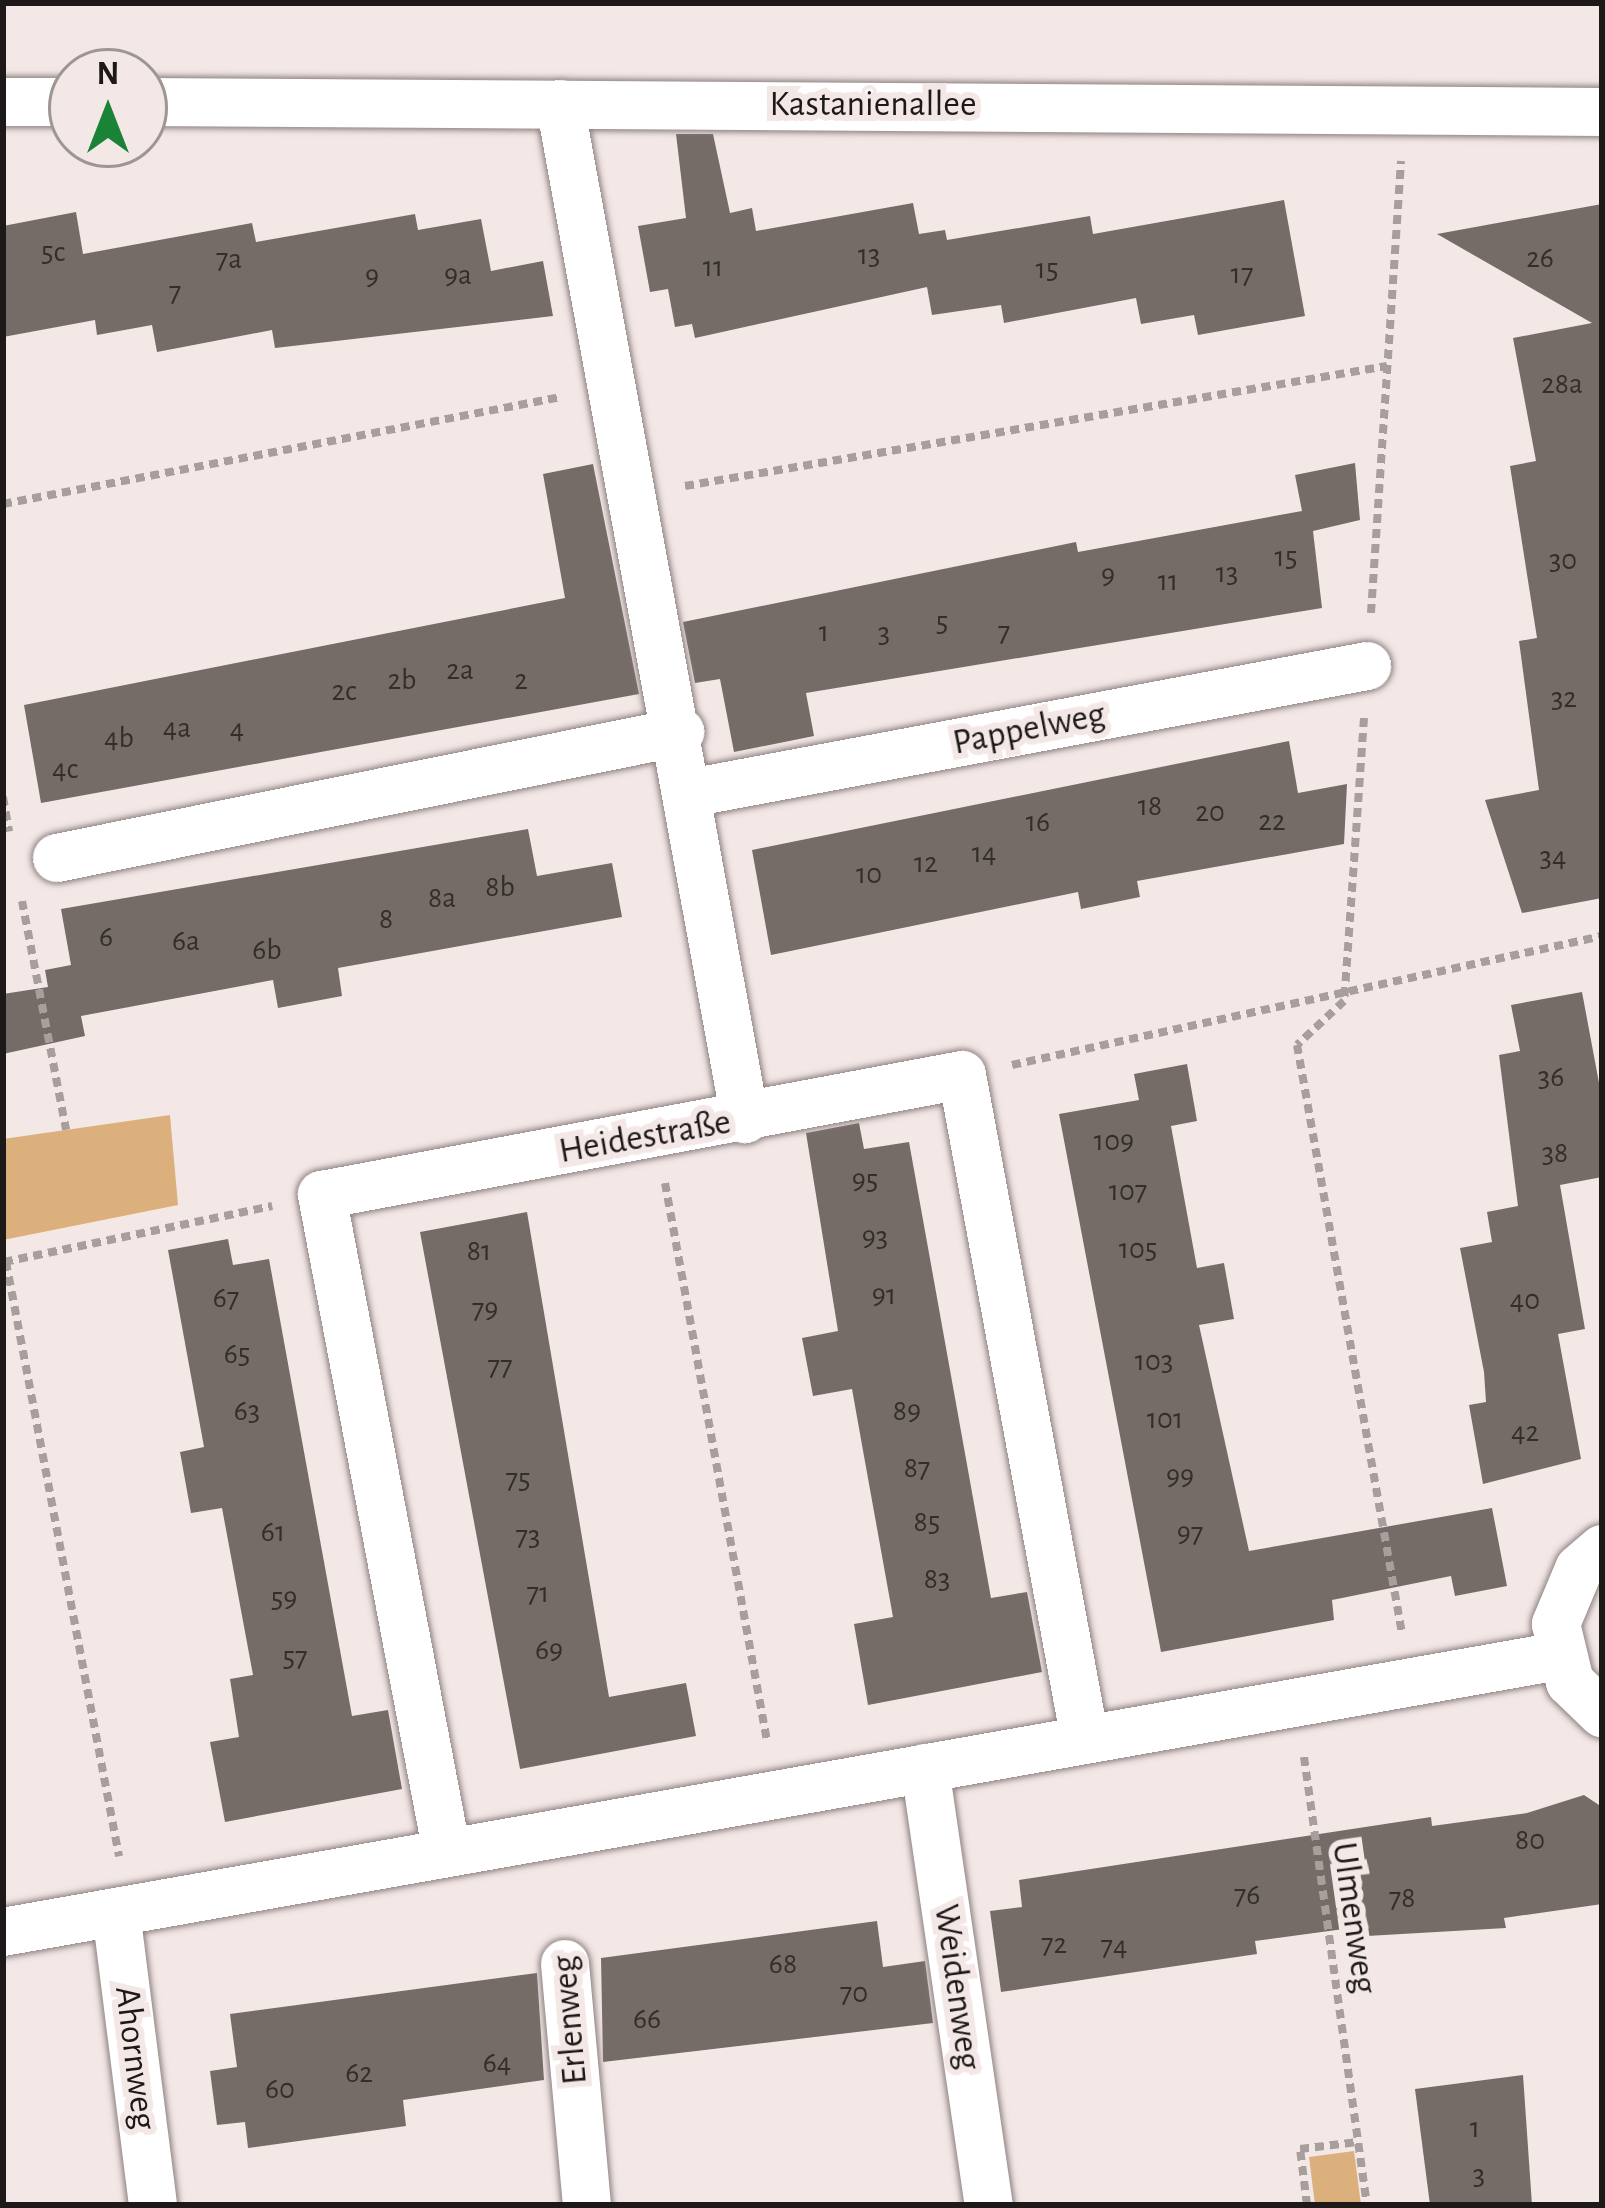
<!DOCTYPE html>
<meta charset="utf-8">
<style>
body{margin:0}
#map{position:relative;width:1605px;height:2208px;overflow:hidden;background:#f4e8e7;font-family:"Alegreya Sans",sans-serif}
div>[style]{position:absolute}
.green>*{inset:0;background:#dbb07d}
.building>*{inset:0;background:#756c67}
.path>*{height:8px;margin-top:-4px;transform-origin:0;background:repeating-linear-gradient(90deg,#a79e9d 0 9px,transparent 0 15px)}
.roads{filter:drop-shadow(0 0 3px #8d8181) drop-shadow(0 0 3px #8d8181)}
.minor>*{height:48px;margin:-24px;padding:0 24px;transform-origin:24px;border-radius:24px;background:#fff}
span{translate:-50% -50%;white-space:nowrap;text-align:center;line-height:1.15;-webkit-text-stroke:12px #f4e8e7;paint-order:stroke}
.number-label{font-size:30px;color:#332e2c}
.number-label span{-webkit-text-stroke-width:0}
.street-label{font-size:36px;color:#1d1919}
.frame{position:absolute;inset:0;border:6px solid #1d1919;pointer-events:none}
.north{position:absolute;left:48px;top:48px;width:120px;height:120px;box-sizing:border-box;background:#f4e8e7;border:3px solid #9e9595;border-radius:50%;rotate:0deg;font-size:33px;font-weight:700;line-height:48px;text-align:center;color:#1d1919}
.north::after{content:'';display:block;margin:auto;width:42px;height:54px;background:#1a8338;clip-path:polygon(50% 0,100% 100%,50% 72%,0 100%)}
</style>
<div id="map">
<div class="green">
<div style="clip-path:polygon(170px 1115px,178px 1205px,3px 1240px,3px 1139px)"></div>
<div style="clip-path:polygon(1354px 2151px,1361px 2205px,1315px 2205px,1309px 2157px)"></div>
</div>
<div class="building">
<div style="clip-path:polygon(676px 134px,713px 134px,730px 213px,752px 208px,756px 231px,913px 203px,919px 234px,945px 230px,947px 240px,1090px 216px,1093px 234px,1284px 200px,1305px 316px,1198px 335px,1194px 315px,1141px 324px,1136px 298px,1004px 323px,1001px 305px,932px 315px,927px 287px,695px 338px,692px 324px,675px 327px,668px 289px,650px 292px,638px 226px,686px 218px)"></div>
<div style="clip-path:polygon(1602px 204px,1602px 898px,1522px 913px,1485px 800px,1539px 790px,1519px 641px,1537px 638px,1510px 466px,1536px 461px,1513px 338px,1592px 323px,1437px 234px)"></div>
<div style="clip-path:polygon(76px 212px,83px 254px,252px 223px,256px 242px,415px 214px,418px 230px,481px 219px,491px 271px,543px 261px,553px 316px,275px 348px,272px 330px,157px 352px,152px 325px,97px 335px,95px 320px,3px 337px,3px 226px)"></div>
<div style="clip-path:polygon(1355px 463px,1360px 520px,1313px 531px,1322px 608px,806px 693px,814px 736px,734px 752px,720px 679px,695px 683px,683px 622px,1076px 542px,1078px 552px,1302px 511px,1295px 475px)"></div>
<div style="clip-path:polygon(593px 464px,639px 694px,41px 803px,24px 705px,565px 598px,543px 474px)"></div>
<div style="clip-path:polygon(1289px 741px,1298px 793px,1347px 784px,1344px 844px,1137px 881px,1140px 897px,1081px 909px,1078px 892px,771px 955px,752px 850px)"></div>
<div style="clip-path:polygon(528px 829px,537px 876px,612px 863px,622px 917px,338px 968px,342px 996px,278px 1008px,273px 980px,81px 1016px,85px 1036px,3px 1054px,3px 994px,48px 987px,45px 970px,71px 965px,61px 909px)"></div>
<div style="clip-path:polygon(1582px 992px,1602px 1099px,1602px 1177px,1560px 1185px,1585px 1329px,1558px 1334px,1581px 1459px,1483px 1484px,1469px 1405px,1486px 1402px,1484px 1372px,1460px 1248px,1492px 1242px,1487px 1212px,1518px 1206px,1499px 1055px,1520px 1051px,1511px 1005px)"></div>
<div style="clip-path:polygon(1187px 1064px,1197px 1121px,1171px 1126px,1197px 1268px,1224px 1263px,1234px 1319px,1199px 1325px,1249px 1551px,1492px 1508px,1507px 1586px,1455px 1596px,1451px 1576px,1332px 1600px,1334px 1620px,1161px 1652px,1059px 1114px,1139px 1100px,1134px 1074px)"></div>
<div style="clip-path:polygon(859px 1123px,864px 1149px,909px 1142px,991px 1598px,1027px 1592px,1042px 1672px,868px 1705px,854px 1624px,893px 1617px,862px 1445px,852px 1389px,813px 1396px,802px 1338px,838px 1331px,806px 1133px)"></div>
<div style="clip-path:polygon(527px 1212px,609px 1697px,686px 1683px,696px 1736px,520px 1769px,420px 1232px)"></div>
<div style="clip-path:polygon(228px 1239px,233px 1265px,269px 1259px,352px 1716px,388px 1710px,402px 1789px,225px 1822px,210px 1742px,239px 1737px,230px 1679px,253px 1675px,222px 1508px,191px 1513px,180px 1452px,204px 1447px,168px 1250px)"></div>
<div style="clip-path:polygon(1584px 1795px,1602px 1807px,1602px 1904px,1504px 1918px,1506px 1928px,1367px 1936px,1366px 1926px,1255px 1941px,1257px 1954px,1001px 1992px,990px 1911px,1022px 1907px,1019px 1880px,1431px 1817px,1432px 1826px,1527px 1813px)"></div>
<div style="clip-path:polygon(877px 1921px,883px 1967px,925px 1961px,933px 2023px,603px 2062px,601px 1958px)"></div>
<div style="clip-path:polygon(537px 1973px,544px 2080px,403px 2100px,406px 2126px,248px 2148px,245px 2122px,217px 2125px,210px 2071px,237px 2067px,230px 2014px)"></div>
<div style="clip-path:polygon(1523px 2075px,1532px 2205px,1430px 2205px,1415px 2089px)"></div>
</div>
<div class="path">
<div style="left:685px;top:486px;width:712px;rotate:-9.7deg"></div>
<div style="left:3px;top:504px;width:568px;rotate:-10.86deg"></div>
<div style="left:1371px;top:613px;width:453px;rotate:-86.2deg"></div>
<div style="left:1364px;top:718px;width:284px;rotate:94deg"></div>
<div style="left:1344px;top:1001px;width:64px;rotate:136.9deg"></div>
<div style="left:1297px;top:1045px;width:597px;rotate:79.88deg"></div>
<div style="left:3px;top:797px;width:35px;rotate:80deg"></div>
<div style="left:22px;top:901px;width:233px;rotate:79.1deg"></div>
<div style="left:1012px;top:1065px;width:604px;rotate:-12.33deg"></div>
<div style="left:665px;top:1183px;width:567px;rotate:79.64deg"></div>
<div style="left:4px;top:1262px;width:274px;rotate:-11.8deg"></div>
<div style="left:6px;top:1262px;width:605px;rotate:79.23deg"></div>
<div style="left:1304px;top:1757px;width:452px;rotate:82deg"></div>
<div style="left:1307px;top:2205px;width:56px;rotate:-97.1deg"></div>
<div style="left:1300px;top:2149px;width:58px;rotate:-6.9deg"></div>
</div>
<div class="roads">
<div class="minor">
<div style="left:3px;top:102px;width:69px"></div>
<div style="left:144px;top:102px;width:1458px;rotate:0.39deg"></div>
<div style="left:560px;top:104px;width:1032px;rotate:79.67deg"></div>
<div style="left:690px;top:793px;width:689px;rotate:-10.62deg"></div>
<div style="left:57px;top:858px;width:636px;rotate:-11.43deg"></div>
<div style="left:1602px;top:1549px;width:30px;rotate:139deg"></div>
<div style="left:1579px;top:1569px;width:60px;rotate:112.7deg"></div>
<div style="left:1556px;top:1624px;width:60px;rotate:76.4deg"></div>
<div style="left:1570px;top:1682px;width:45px;rotate:44.1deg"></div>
<div style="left:925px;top:1768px;width:442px;rotate:81.7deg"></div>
<div style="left:447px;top:1853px;width:670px;rotate:-100.76deg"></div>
<div style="left:322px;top:1195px;width:651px;rotate:-10.62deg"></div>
<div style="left:962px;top:1075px;width:676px;rotate:79.52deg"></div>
<div style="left:116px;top:1912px;width:295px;rotate:82.8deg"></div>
<div style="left:3px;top:1932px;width:1580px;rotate:-10.06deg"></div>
<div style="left:565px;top:1964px;width:242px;rotate:84.8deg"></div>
</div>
</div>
<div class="number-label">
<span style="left:53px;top:252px">5c</span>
<span style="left:869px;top:255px">13</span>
<span style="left:1540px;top:258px">26</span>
<span style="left:229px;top:259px">7a</span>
<span style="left:713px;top:267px">11</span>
<span style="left:1047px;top:269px">15</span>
<span style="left:1242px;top:274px">17</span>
<span style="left:458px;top:275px">9a</span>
<span style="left:372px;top:276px">9</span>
<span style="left:175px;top:292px">7</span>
<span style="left:1562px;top:384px">28a</span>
<span style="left:1286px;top:557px">15</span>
<span style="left:1563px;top:560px">30</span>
<span style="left:1227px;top:573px">13</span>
<span style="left:1108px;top:575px">9</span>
<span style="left:1168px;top:581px">11</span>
<span style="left:942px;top:622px">5</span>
<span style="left:824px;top:632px">1</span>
<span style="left:1004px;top:632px">7</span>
<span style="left:884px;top:633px">3</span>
<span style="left:460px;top:670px">2a</span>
<span style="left:402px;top:680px">2b</span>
<span style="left:521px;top:680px">2</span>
<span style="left:344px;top:691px">2c</span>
<span style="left:1564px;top:698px">32</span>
<span style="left:177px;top:728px">4a</span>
<span style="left:237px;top:729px">4</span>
<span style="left:119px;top:738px">4b</span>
<span style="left:65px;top:769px">4c</span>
<span style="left:1150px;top:806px">18</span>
<span style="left:1210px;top:812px">20</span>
<span style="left:1272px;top:821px">22</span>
<span style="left:1038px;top:822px">16</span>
<span style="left:984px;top:853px">14</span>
<span style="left:1553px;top:857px">34</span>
<span style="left:926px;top:863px">12</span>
<span style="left:869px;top:874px">10</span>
<span style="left:500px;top:887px">8b</span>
<span style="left:442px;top:898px">8a</span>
<span style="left:386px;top:919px">8</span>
<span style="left:106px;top:937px">6</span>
<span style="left:186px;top:941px">6a</span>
<span style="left:267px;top:950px">6b</span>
<span style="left:1551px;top:1077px">36</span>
<span style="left:1114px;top:1141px">109</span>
<span style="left:1555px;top:1153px">38</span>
<span style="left:865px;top:1180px">95</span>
<span style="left:1128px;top:1191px">107</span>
<span style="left:875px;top:1237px">93</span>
<span style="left:1138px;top:1249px">105</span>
<span style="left:479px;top:1251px">81</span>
<span style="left:884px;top:1295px">91</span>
<span style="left:226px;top:1298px">67</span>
<span style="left:1525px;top:1300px">40</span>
<span style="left:485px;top:1309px">79</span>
<span style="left:237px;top:1354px">65</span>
<span style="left:1154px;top:1361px">103</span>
<span style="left:500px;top:1366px">77</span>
<span style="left:247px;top:1411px">63</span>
<span style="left:907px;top:1411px">89</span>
<span style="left:1165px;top:1419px">101</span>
<span style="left:1525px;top:1432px">42</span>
<span style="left:917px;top:1468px">87</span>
<span style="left:1180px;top:1476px">99</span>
<span style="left:518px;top:1479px">75</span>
<span style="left:927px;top:1522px">85</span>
<span style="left:273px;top:1532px">61</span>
<span style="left:1190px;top:1533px">97</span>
<span style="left:528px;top:1536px">73</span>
<span style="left:937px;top:1579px">83</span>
<span style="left:538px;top:1593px">71</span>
<span style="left:284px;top:1598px">59</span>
<span style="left:549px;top:1650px">69</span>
<span style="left:295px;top:1657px">57</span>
<span style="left:1530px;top:1840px">80</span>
<span style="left:1247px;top:1895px">76</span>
<span style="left:1402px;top:1898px">78</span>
<span style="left:1054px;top:1944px">72</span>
<span style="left:1114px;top:1946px">74</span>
<span style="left:783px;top:1964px">68</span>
<span style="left:854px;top:1993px">70</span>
<span style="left:647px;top:2019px">66</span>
<span style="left:497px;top:2063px">64</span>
<span style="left:359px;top:2073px">62</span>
<span style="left:280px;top:2089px">60</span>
<span style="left:1475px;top:2128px">1</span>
<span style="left:1479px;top:2175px">3</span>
</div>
<div class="street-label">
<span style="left:873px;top:105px">Kastanienallee</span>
<span style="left:1029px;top:729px;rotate:-11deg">Pappelweg</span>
<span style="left:645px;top:1137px;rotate:-10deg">Heidestraße</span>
<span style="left:1354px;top:1918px;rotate:82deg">Ulmenweg</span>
<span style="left:957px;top:1987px;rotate:82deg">Weidenweg</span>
<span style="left:570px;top:2020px;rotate:-95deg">Erlenweg</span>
<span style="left:135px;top:2058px;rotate:83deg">Ahornweg</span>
</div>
<div class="frame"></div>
<div class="north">N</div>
</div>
